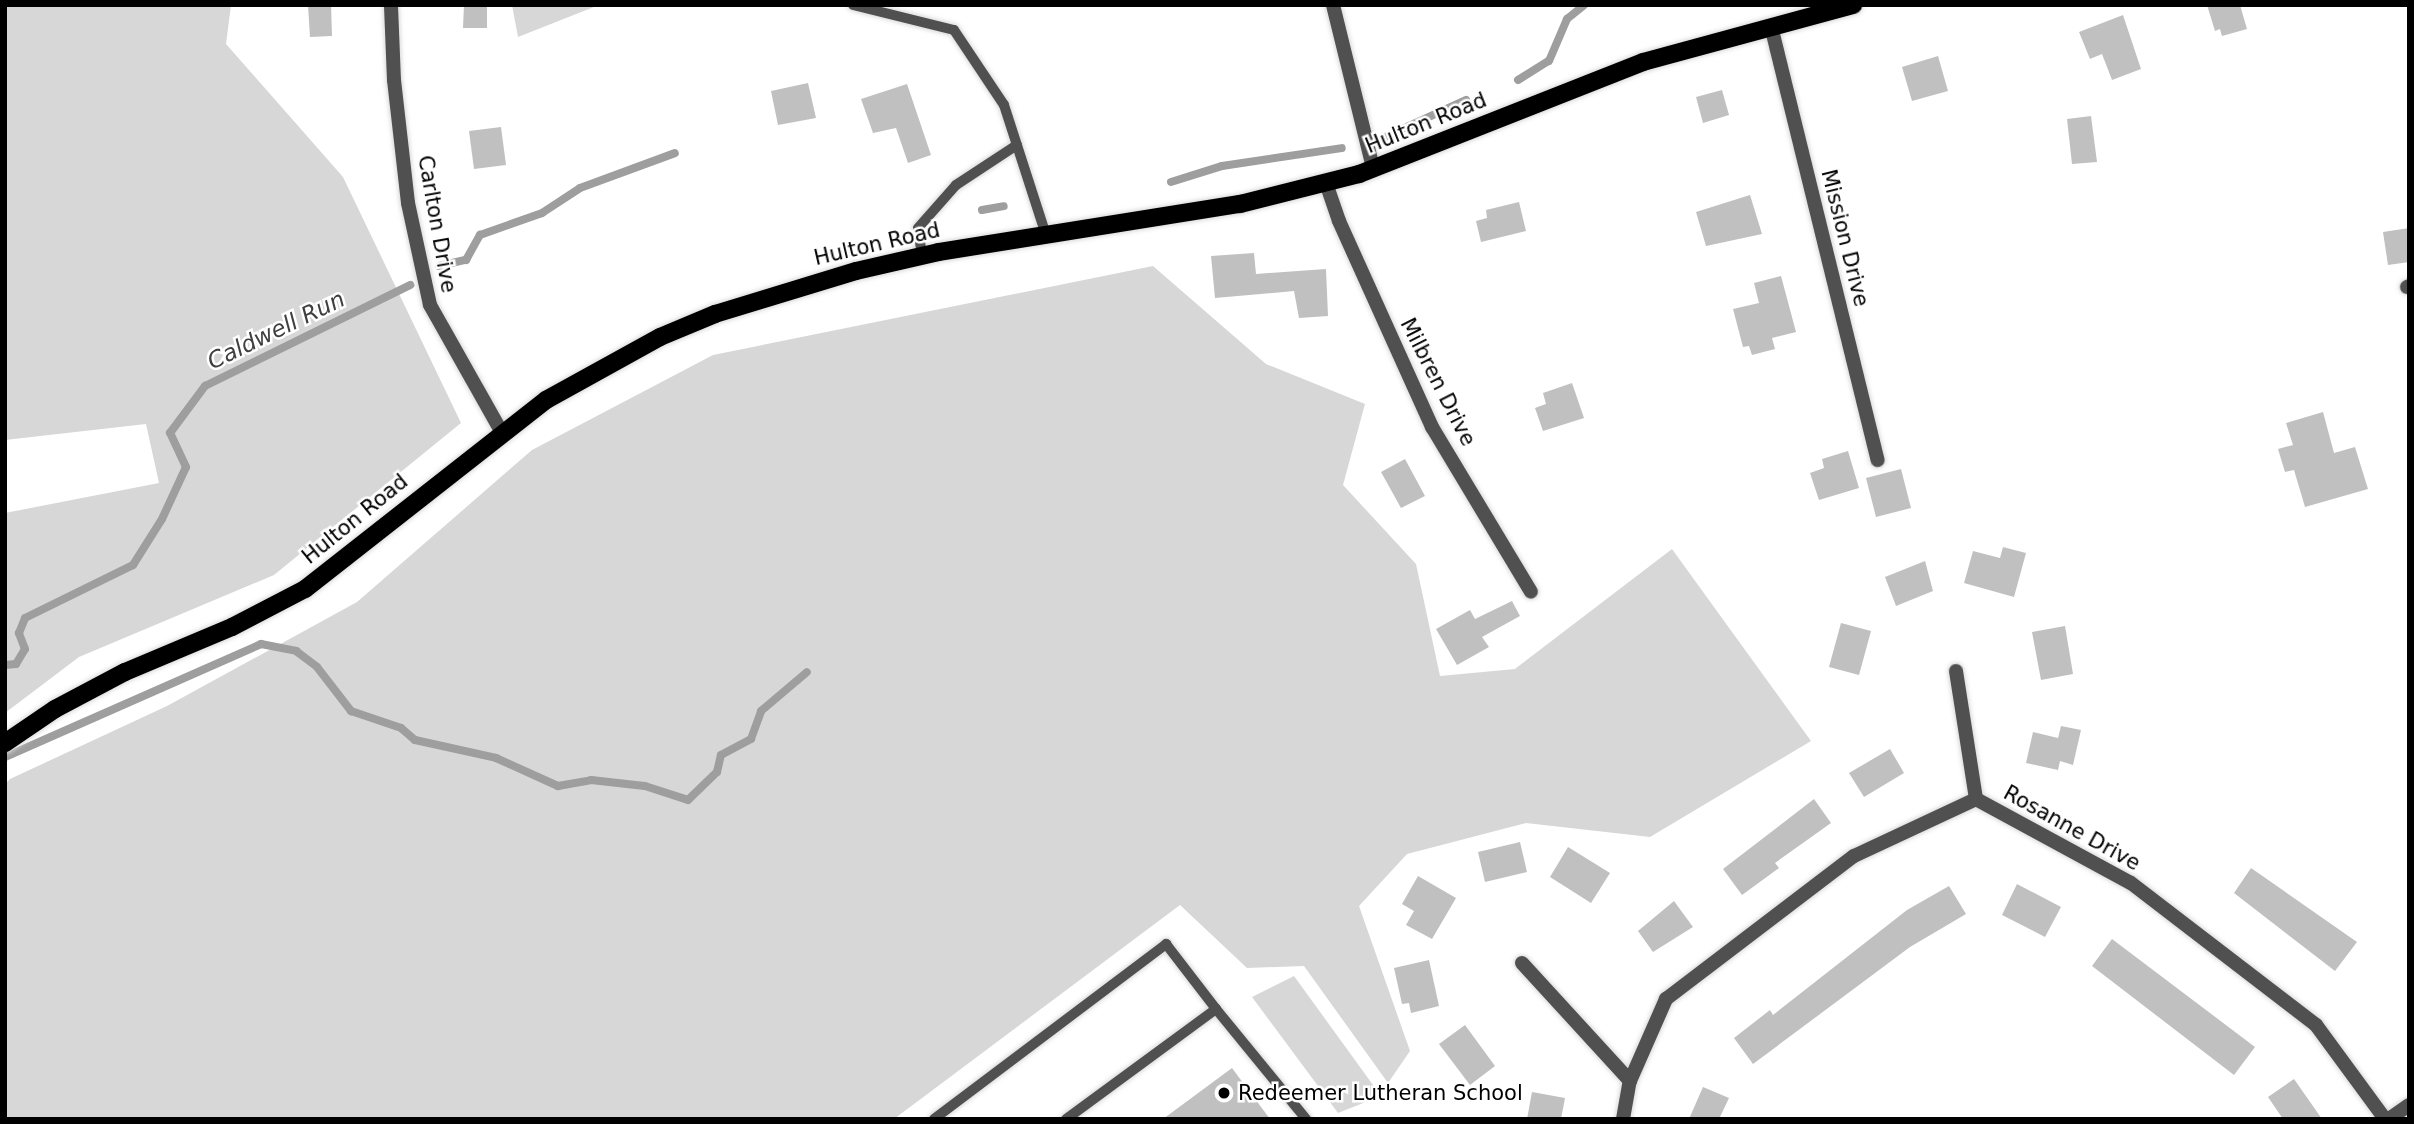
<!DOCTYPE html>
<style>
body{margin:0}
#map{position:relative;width:2414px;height:1124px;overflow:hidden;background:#fff;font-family:"DejaVu Sans",sans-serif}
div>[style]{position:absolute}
.green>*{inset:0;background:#d7d7d7}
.stream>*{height:8px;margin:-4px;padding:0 4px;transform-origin:4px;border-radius:4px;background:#9e9e9e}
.building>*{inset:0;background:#c0c0c0}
.roads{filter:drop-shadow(0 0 2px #dbdbdb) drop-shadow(0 0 2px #dbdbdb)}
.lane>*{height:10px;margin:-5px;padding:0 5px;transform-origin:5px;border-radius:5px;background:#505050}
.street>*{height:14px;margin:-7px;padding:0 7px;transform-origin:7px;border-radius:7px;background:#505050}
.primary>*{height:18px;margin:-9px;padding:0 9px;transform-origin:9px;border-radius:9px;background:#000}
.dots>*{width:19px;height:19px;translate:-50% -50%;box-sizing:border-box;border:4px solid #fff;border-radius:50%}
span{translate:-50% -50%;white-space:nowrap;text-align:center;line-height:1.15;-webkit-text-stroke:5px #fff;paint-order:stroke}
.street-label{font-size:21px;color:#000}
.poi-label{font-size:21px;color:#000}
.left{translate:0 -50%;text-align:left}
.water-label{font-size:23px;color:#3f3f3f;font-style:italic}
.frame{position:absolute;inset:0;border:7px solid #000;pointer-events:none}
</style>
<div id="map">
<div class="green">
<div style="clip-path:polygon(5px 5px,231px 5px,226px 44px,343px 177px,461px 423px,274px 575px,79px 657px,5px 713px,5px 513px,159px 483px,146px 424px,5px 440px)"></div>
<div style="clip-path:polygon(512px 5px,599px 5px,518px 37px)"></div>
<div style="clip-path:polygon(1153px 266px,1266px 364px,1365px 404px,1343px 485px,1416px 564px,1440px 676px,1515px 669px,1672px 549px,1811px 741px,1650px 837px,1526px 823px,1407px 854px,1359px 906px,1410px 1051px,1388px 1083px,1304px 966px,1247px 968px,1180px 905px,894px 1119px,5px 1119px,5px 784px,10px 779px,167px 706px,357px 602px,532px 450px,713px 355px)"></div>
<div style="clip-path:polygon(1294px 976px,1381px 1096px,1338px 1113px,1252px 997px)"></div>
</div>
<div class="stream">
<div style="left:1518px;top:80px;width:36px;rotate:-32deg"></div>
<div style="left:1549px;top:61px;width:46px;rotate:-66.8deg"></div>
<div style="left:1567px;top:19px;width:22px;rotate:-39deg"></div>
<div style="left:1387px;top:136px;width:87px;rotate:-24.5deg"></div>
<div style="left:1171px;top:182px;width:53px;rotate:-17.4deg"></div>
<div style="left:1222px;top:166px;width:121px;rotate:-8.5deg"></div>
<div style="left:982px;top:210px;width:22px;rotate:-10deg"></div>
<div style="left:439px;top:266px;width:28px;rotate:-13deg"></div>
<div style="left:466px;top:260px;width:29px;rotate:-61deg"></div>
<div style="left:480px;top:235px;width:66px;rotate:-19.5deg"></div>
<div style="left:542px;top:213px;width:45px;rotate:-33.3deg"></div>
<div style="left:580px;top:188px;width:101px;rotate:-20.2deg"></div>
<div style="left:5px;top:665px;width:11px;rotate:-5deg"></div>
<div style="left:16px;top:664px;width:17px;rotate:-59deg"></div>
<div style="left:25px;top:649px;width:17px;rotate:-111deg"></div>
<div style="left:19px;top:633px;width:16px;rotate:-68deg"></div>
<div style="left:25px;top:618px;width:120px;rotate:-26.1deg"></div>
<div style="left:133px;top:565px;width:54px;rotate:-57.8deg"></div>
<div style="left:162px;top:519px;width:57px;rotate:-65.2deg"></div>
<div style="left:186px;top:467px;width:38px;rotate:-115deg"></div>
<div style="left:170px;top:433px;width:59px;rotate:-53.3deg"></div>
<div style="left:205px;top:386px;width:229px;rotate:-26.2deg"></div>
<div style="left:5px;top:757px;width:280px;rotate:-23.8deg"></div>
<div style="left:261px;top:644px;width:36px;rotate:11deg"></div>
<div style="left:296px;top:651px;width:26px;rotate:37deg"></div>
<div style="left:317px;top:667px;width:56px;rotate:52.3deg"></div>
<div style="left:351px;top:711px;width:53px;rotate:18.8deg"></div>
<div style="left:401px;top:728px;width:18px;rotate:41deg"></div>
<div style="left:415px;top:740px;width:83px;rotate:12.5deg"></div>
<div style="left:496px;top:758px;width:68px;rotate:24.3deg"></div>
<div style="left:558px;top:786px;width:34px;rotate:-10deg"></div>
<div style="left:591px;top:780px;width:54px;rotate:6.3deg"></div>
<div style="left:645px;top:786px;width:45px;rotate:18deg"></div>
<div style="left:688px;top:800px;width:40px;rotate:-44deg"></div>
<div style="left:717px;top:772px;width:17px;rotate:-77deg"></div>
<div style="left:721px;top:755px;width:34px;rotate:-28deg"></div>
<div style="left:751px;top:739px;width:30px;rotate:-70deg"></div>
<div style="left:761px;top:711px;width:60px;rotate:-40.3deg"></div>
</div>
<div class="building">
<div style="clip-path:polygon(308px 5px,331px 5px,332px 36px,310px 37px)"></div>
<div style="clip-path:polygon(464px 5px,487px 5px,487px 28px,463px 28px)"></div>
<div style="clip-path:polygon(2207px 5px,2240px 5px,2247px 29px,2222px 36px,2220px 29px,2215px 31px)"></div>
<div style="clip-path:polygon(2123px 15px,2141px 69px,2112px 80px,2102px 54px,2090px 59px,2079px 32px)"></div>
<div style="clip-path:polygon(1938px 56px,1948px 91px,1912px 101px,1902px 67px)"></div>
<div style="clip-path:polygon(808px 83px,816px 118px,778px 125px,771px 91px)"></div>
<div style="clip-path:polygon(907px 84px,931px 155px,908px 163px,896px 128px,873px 133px,861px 99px)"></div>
<div style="clip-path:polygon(1722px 90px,1729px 115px,1703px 123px,1696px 97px)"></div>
<div style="clip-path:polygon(2091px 116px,2097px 162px,2072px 164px,2067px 119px)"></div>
<div style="clip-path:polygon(501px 127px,506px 165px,474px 169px,469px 131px)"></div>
<div style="clip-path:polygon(1750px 195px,1762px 234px,1706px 246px,1696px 212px)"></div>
<div style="clip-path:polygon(1519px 202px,1526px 231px,1481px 242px,1476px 221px,1487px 218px,1486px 210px)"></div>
<div style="clip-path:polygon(2409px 228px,2409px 262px,2388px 265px,2383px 232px)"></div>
<div style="clip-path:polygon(1254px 253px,1256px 274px,1326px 269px,1328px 316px,1299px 318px,1294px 291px,1215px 298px,1211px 256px)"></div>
<div style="clip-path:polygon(1781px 276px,1796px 332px,1772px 338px,1775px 349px,1752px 355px,1749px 346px,1743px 347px,1733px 309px,1759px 303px,1754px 283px)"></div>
<div style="clip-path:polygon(1572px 383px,1584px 418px,1543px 431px,1535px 408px,1546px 404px,1543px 393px)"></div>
<div style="clip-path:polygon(2323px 412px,2334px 453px,2355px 447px,2368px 489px,2305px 507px,2294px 470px,2285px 472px,2278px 449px,2293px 445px,2286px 423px)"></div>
<div style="clip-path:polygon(1848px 451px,1859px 488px,1819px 500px,1810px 473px,1824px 468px,1822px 459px)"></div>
<div style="clip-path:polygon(1405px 459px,1425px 496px,1401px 508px,1381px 472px)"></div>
<div style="clip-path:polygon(1901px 469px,1911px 508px,1876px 517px,1866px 478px)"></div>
<div style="clip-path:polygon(2003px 547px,2026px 553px,2014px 597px,1964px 583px,1973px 551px,2000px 558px)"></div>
<div style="clip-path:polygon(1925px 561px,1933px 591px,1896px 606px,1885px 577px)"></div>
<div style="clip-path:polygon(1512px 601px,1520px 616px,1482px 637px,1489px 647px,1457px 665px,1436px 629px,1470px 610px,1475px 619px)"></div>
<div style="clip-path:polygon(1841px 623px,1871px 631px,1859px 675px,1829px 667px)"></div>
<div style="clip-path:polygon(2065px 626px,2073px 674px,2041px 680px,2032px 632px)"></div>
<div style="clip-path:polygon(2061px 726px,2081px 730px,2073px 765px,2060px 761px,2058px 770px,2026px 763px,2033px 732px,2058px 738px)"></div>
<div style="clip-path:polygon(1890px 749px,1904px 773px,1864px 797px,1849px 773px)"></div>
<div style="clip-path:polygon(1814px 799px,1831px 823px,1775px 863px,1779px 868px,1742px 895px,1723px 869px)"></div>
<div style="clip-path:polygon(1520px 842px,1527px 872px,1485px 882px,1478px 852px)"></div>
<div style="clip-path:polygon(1568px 847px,1610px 873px,1591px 903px,1550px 877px)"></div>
<div style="clip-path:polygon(2251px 868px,2357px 942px,2335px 971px,2234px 893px)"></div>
<div style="clip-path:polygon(1418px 876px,1456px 898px,1432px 939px,1406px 925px,1414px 911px,1402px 904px)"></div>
<div style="clip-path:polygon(2017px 884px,2061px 907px,2045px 937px,2002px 915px)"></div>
<div style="clip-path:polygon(1949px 886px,1966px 914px,1910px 947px,1753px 1064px,1734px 1038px,1770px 1010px,1773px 1015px,1907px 910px)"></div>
<div style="clip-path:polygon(1674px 901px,1693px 927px,1653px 952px,1638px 931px)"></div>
<div style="clip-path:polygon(2112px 939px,2255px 1047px,2234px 1075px,2092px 966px)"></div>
<div style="clip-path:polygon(1429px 960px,1439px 1006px,1411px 1013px,1409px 1003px,1402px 1004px,1394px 968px)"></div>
<div style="clip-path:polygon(1465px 1025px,1495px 1066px,1470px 1085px,1439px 1044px)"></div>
<div style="clip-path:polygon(1232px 1068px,1270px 1119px,1163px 1119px)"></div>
<div style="clip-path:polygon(2294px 1079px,2322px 1119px,2283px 1119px,2268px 1097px)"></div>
<div style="clip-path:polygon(1703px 1087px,1729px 1098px,1719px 1119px,1689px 1119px)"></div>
<div style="clip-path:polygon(1532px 1092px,1565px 1098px,1561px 1119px,1527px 1119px)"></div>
</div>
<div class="roads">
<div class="lane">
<div style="left:853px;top:5px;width:104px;rotate:13.9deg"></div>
<div style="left:954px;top:30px;width:90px;rotate:56.3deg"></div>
<div style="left:1004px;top:105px;width:137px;rotate:72.1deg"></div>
<div style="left:922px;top:256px;width:28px;rotate:-98deg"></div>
<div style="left:918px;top:228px;width:57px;rotate:-48.5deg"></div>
<div style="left:956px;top:185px;width:73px;rotate:-33.3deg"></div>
<div style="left:1216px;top:1009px;width:142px;rotate:50.7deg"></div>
<div style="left:934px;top:1119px;width:291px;rotate:-37deg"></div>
<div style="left:1166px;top:944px;width:82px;rotate:52.4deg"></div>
<div style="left:1216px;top:1009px;width:186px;rotate:143.7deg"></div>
</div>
<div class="street">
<div style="left:1333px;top:5px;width:168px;rotate:76.2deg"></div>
<div style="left:391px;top:6px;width:74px;rotate:87.7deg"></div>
<div style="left:394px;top:80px;width:124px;rotate:83.5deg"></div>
<div style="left:408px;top:203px;width:104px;rotate:77.8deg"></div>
<div style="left:430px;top:305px;width:145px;rotate:60.6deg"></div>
<div style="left:1771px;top:26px;width:447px;rotate:76.2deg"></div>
<div style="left:1326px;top:183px;width:40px;rotate:71.1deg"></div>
<div style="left:1339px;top:221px;width:226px;rotate:65.7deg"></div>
<div style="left:1432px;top:427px;width:192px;rotate:59deg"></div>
<div style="left:2407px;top:287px;width:2px;rotate:-27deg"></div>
<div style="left:1956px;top:671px;width:130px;rotate:81.1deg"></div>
<div style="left:1522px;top:963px;width:160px;rotate:47.5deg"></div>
<div style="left:1623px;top:1119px;width:39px;rotate:-80deg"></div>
<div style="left:1630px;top:1081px;width:90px;rotate:-66.3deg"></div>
<div style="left:1666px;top:999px;width:236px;rotate:-37.3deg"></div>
<div style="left:1854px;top:856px;width:135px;rotate:-25deg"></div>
<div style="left:1976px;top:799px;width:176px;rotate:28.5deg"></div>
<div style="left:2131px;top:883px;width:233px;rotate:37.5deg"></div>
<div style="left:2316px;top:1025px;width:117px;rotate:53.7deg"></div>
<div style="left:2389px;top:1119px;width:24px;rotate:-35deg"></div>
</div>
<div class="primary">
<div style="left:5px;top:743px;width:60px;rotate:-34.2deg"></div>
<div style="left:55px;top:709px;width:79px;rotate:-27.9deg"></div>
<div style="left:125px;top:672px;width:116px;rotate:-22.8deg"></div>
<div style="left:232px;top:627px;width:82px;rotate:-27.5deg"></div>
<div style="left:305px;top:589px;width:306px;rotate:-38.1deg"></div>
<div style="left:546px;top:400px;width:130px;rotate:-28.9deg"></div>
<div style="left:660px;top:337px;width:60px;rotate:-22.7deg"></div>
<div style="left:715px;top:314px;width:147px;rotate:-17deg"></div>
<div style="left:856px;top:271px;width:85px;rotate:-12.9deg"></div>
<div style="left:939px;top:252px;width:305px;rotate:-9.1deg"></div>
<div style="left:1240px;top:204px;width:123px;rotate:-14.1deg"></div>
<div style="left:1359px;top:174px;width:305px;rotate:-21.5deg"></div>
<div style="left:1643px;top:62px;width:218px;rotate:-15.2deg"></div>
</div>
</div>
<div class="dots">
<div style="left:1224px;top:1093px;background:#000"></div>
</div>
<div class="street-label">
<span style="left:1426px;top:123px;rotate:-22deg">Hulton Road</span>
<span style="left:437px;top:224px;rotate:80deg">Carlton Drive</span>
<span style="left:1845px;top:238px;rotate:76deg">Mission Drive</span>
<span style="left:877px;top:244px;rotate:-13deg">Hulton Road</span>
<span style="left:1438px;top:382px;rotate:63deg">Milbren Drive</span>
<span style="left:355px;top:519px;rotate:-39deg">Hulton Road</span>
<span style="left:2072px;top:828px;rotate:29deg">Rosanne Drive</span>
</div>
<div class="poi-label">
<span class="left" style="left:1238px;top:1093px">Redeemer Lutheran School</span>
</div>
<div class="water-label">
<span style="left:276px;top:330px;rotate:-26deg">Caldwell Run</span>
</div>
<div class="frame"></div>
</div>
